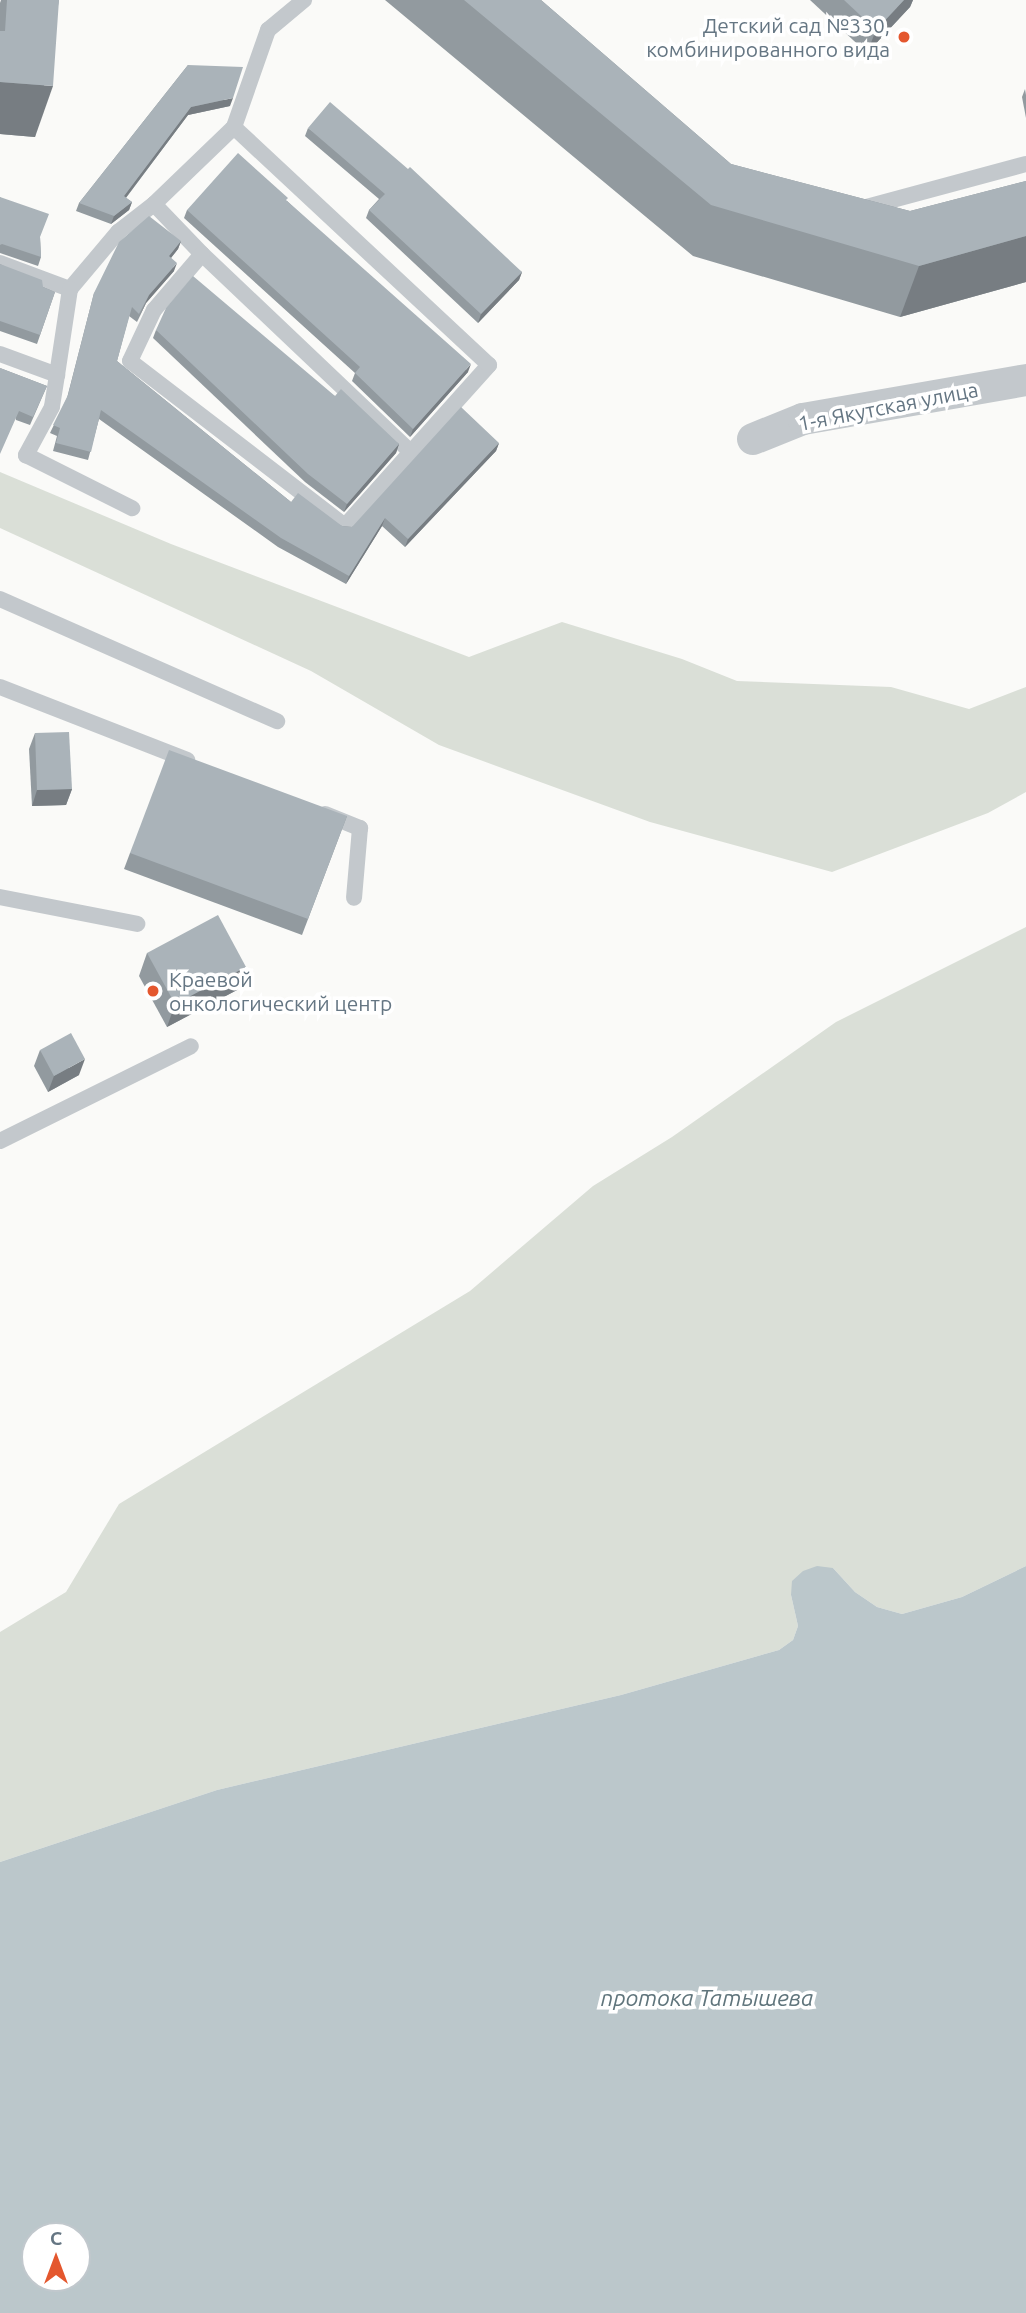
<!DOCTYPE html>
<meta charset="utf-8">
<style>
body{margin:0}
#map{position:relative;width:1026px;height:2313px;overflow:hidden;background:#fafaf8;font-family:Ubuntu,sans-serif}
div>[style]{position:absolute}
.green>*{inset:0;background:#dadfd7}
.water>*{inset:0;background:#bbc7cb}
.service>*{height:16px;margin:-8px;padding:0 8px;transform-origin:8px;border-radius:8px;background:#c3c8cc}
.minor>*{height:32px;margin:-16px;padding:0 16px;transform-origin:16px;border-radius:16px;background:#c3c8cc}
.wall>*{inset:0;background:#929a9f}
.shaded-wall>*{inset:0;background:#777d82}
.building>*{inset:0;background:#aab3b9}
.dots>*{width:19px;height:19px;translate:-50% -50%;box-sizing:border-box;border:4px solid #fff;border-radius:50%}
span{translate:-50% -50%;white-space:nowrap;text-align:center;line-height:1.15;-webkit-text-stroke:7px #fff;paint-order:stroke}
.poi-label{font-size:21px;color:#657683}
.right{translate:-100% -50%;text-align:right}
.left{translate:0 -50%;text-align:left}
.street-label{font-size:21px;color:#657683}
.water-label{font-size:23px;color:#60757c;font-style:italic}
.north{position:absolute;left:21px;top:2222px;width:70px;height:70px;box-sizing:border-box;background:#fff;border:2px solid #c1c8cd;border-radius:50%;rotate:0deg;font-size:19px;font-weight:700;line-height:28px;text-align:center;color:#657683}
.north::after{content:'';display:block;margin:auto;width:24px;height:32px;background:#e4572e;clip-path:polygon(50% 0,100% 100%,50% 72%,0 100%)}
</style>
<div id="map">
<div class="green">
<div style="clip-path:polygon(0 472px,171px 544px,469px 657px,562px 622px,682px 659px,737px 681px,891px 687px,969px 709px,1026px 687px,1026px 792px,988px 813px,832px 872px,650px 822px,439px 745px,311px 671px,0 528px)"></div>
<div style="clip-path:polygon(1026px 927px,1026px 1566px,962px 1597px,902px 1614px,877px 1607px,855px 1592px,833px 1568px,791px 1595px,798px 1626px,793px 1640px,779px 1650px,621px 1695px,217px 1790px,0 1862px,0 1632px,66px 1592px,119px 1504px,470px 1291px,593px 1186px,672px 1137px,836px 1022px)"></div>
</div>
<div class="water">
<div style="clip-path:polygon(evenodd,817px 1566px,833px 1568px,855px 1592px,877px 1607px,902px 1614px,962px 1597px,1026px 1566px,1026px 2313px,0 2313px,0 1862px,217px 1790px,621px 1695px,779px 1650px,793px 1640px,798px 1626px,791px 1595px,792px 1581px,803px 1571px,817px 1566px,35px 2236px,77px 2236px,77px 2278px,35px 2278px,35px 2236px)"></div>
</div>
<div class="service">
<div style="left:154px;top:204px;width:69px;rotate:46.2deg"></div>
<div style="left:202px;top:254px;width:288px;rotate:43.5deg"></div>
<div style="left:411px;top:452px;width:117px;rotate:-48.1deg"></div>
<div style="left:489px;top:365px;width:349px;rotate:-137deg"></div>
<div style="left:859px;top:209px;width:173px;rotate:-15.1deg"></div>
<div style="left:202px;top:254px;width:74px;rotate:130.6deg"></div>
<div style="left:154px;top:310px;width:56px;rotate:115.2deg"></div>
<div style="left:130px;top:361px;width:271px;rotate:37.5deg"></div>
<div style="left:345px;top:526px;width:99px;rotate:-48.3deg"></div>
<div style="left:0;top:263px;width:75px;rotate:20.4deg"></div>
<div style="left:70px;top:289px;width:75px;rotate:-49.9deg"></div>
<div style="left:118px;top:232px;width:46px;rotate:-37.9deg"></div>
<div style="left:154px;top:204px;width:111px;rotate:-43.9deg"></div>
<div style="left:234px;top:127px;width:103px;rotate:-70.7deg"></div>
<div style="left:268px;top:30px;width:47px;rotate:-39.8deg"></div>
<div style="left:0;top:354px;width:61px;rotate:20.2deg"></div>
<div style="left:57px;top:375px;width:87px;rotate:-81.4deg"></div>
<div style="left:57px;top:375px;width:32px;rotate:99deg"></div>
<div style="left:52px;top:407px;width:55px;rotate:118.4deg"></div>
<div style="left:26px;top:455px;width:119px;rotate:26.6deg"></div>
<div style="left:0;top:599px;width:303px;rotate:23.8deg"></div>
<div style="left:0;top:687px;width:201px;rotate:21.3deg"></div>
<div style="left:325px;top:814px;width:38px;rotate:22deg"></div>
<div style="left:360px;top:828px;width:70px;rotate:94.9deg"></div>
<div style="left:0;top:897px;width:140px;rotate:11.1deg"></div>
<div style="left:0;top:1141px;width:213px;rotate:-26.4deg"></div>
</div>
<div class="minor">
<div style="left:753px;top:439px;width:54px;rotate:-21.8deg"></div>
<div style="left:803px;top:419px;width:226px;rotate:-9.9deg"></div>
</div>
<div class="wall">
<div style="clip-path:polygon(1px 0,59px 0,35px 137px,0 134px,0 3px)"></div>
<div style="clip-path:polygon(385px 0,541px 0,731px 164px,910px 211px,1026px 181px,1026px 282px,900px 317px,693px 256px)"></div>
<div style="clip-path:polygon(810px 0,913px 0,910px 7px,867px 53px)"></div>
<div style="clip-path:polygon(188px 65px,230px 106px,188px 115px,126px 198px,132px 202px,129px 210px,111px 224px,76px 211px,79px 203px)"></div>
<div style="clip-path:polygon(1025px 89px,1026px 95px,1026px 118px,1022px 97px)"></div>
<div style="clip-path:polygon(308px 128px,522px 272px,519px 280px,478px 323px,366px 218px,369px 210px,379px 199px,305px 136px)"></div>
<div style="clip-path:polygon(0 197px,40px 237px,41px 257px,38px 266px,0 253px)"></div>
<div style="clip-path:polygon(287px 201px,468px 372px,410px 437px,352px 381px,355px 373px,184px 218px,187px 210px)"></div>
<div style="clip-path:polygon(181px 241px,178px 249px,171px 258px,174px 271px,146px 303px,137px 322px,129px 316px,117px 361px,291px 502px,342px 526px,352px 527px,499px 443px,496px 451px,405px 547px,382px 526px,346px 584px,278px 547px,99px 419px,88px 460px,53px 451px,57px 436px,50px 433px,67px 398px,94px 293px)"></div>
<div style="clip-path:polygon(0 264px,43px 287px,55px 292px,37px 344px,0 331px)"></div>
<div style="clip-path:polygon(156px 330px,335px 396px,399px 444px,396px 453px,344px 512px,305px 482px,153px 338px)"></div>
<div style="clip-path:polygon(0 368px,47px 386px,30px 425px,16px 420px)"></div>
<div style="clip-path:polygon(35px 733px,72px 789px,66px 805px,32px 806px,29px 749px)"></div>
<div style="clip-path:polygon(347px 816px,302px 935px,124px 869px,130px 853px)"></div>
<div style="clip-path:polygon(147px 953px,246px 967px,237px 990px,167px 1027px,139px 976px)"></div>
<div style="clip-path:polygon(40px 1050px,79px 1075px,48px 1092px,34px 1066px)"></div>
</div>
<div class="shaded-wall">
<div style="clip-path:polygon(904px 0,913px 0,910px 7px,867px 53px,876px 30px)"></div>
<div style="clip-path:polygon(0 82px,53px 86px,35px 137px,0 134px)"></div>
<div style="clip-path:polygon(233px 98px,230px 106px,188px 115px,121px 204px,124px 196px,191px 107px)"></div>
<div style="clip-path:polygon(132px 202px,129px 210px,111px 224px,114px 216px)"></div>
<div style="clip-path:polygon(1026px 236px,1026px 282px,900px 317px,919px 266px)"></div>
<div style="clip-path:polygon(181px 241px,178px 249px,166px 264px,169px 256px)"></div>
<div style="clip-path:polygon(177px 263px,174px 271px,146px 303px,137px 322px,149px 295px)"></div>
<div style="clip-path:polygon(522px 272px,519px 280px,478px 323px,481px 314px)"></div>
<div style="clip-path:polygon(471px 364px,468px 372px,410px 437px,413px 429px)"></div>
<div style="clip-path:polygon(499px 443px,496px 451px,405px 547px,408px 539px)"></div>
<div style="clip-path:polygon(399px 444px,396px 453px,344px 512px,347px 504px)"></div>
<div style="clip-path:polygon(385px 518px,382px 526px,346px 584px,349px 576px)"></div>
<div style="clip-path:polygon(72px 789px,66px 805px,32px 806px,37px 790px)"></div>
<div style="clip-path:polygon(246px 967px,237px 990px,167px 1027px,175px 1004px)"></div>
<div style="clip-path:polygon(85px 1059px,79px 1075px,48px 1092px,54px 1076px)"></div>
</div>
<div class="building">
<div style="clip-path:polygon(7px 0,59px 0,53px 86px,0 82px,0 31px,5px 31px)"></div>
<div style="clip-path:polygon(464px 0,541px 0,731px 164px,910px 211px,1026px 181px,1026px 236px,919px 266px,711px 205px)"></div>
<div style="clip-path:polygon(844px 0,904px 0,876px 30px)"></div>
<div style="clip-path:polygon(188px 65px,243px 67px,233px 98px,191px 107px,124px 196px,132px 202px,114px 216px,79px 203px)"></div>
<div style="clip-path:polygon(330px 102px,408px 169px,410px 167px,522px 272px,481px 314px,369px 210px,385px 194px,308px 128px)"></div>
<div style="clip-path:polygon(238px 153px,288px 198px,286px 200px,471px 364px,413px 429px,355px 373px,360px 367px,187px 210px)"></div>
<div style="clip-path:polygon(0 197px,49px 214px,40px 237px,41px 257px,2px 244px,0 245px)"></div>
<div style="clip-path:polygon(149px 216px,181px 241px,169px 256px,177px 263px,149px 295px,139px 314px,132px 307px,117px 361px,291px 502px,298px 493px,342px 526px,352px 527px,461px 407px,499px 443px,408px 539px,385px 518px,349px 576px,281px 538px,101px 410px,91px 452px,56px 443px,60px 428px,53px 425px,68px 395px,94px 293px,119px 242px)"></div>
<div style="clip-path:polygon(0 264px,42px 280px,43px 287px,55px 292px,40px 335px,0 321px)"></div>
<div style="clip-path:polygon(193px 276px,335px 396px,341px 389px,399px 444px,347px 504px,308px 474px,156px 330px,166px 308px)"></div>
<div style="clip-path:polygon(0 368px,47px 386px,33px 417px,19px 411px,0 454px)"></div>
<div style="clip-path:polygon(69px 732px,72px 789px,37px 790px,35px 733px)"></div>
<div style="clip-path:polygon(169px 750px,347px 816px,308px 919px,130px 853px)"></div>
<div style="clip-path:polygon(218px 915px,246px 967px,175px 1004px,147px 953px)"></div>
<div style="clip-path:polygon(71px 1033px,85px 1059px,54px 1076px,40px 1050px)"></div>
</div>
<div class="dots">
<div style="left:904px;top:37px;background:#e4572e"></div>
<div style="left:153px;top:991px;background:#e4572e"></div>
</div>
<div class="poi-label">
<span class="right" style="left:890px;top:37px">Детский сад №330,<br>комбинированного вида</span>
<span class="left" style="left:169px;top:991px">Краевой<br>онкологический центр</span>
</div>
<div class="street-label">
<span style="left:888px;top:406px;rotate:-11deg">1-я Якутская улица</span>
</div>
<div class="water-label">
<span style="left:707px;top:1998px">протока Татышева</span>
</div>
<div class="north">С</div>
</div>
